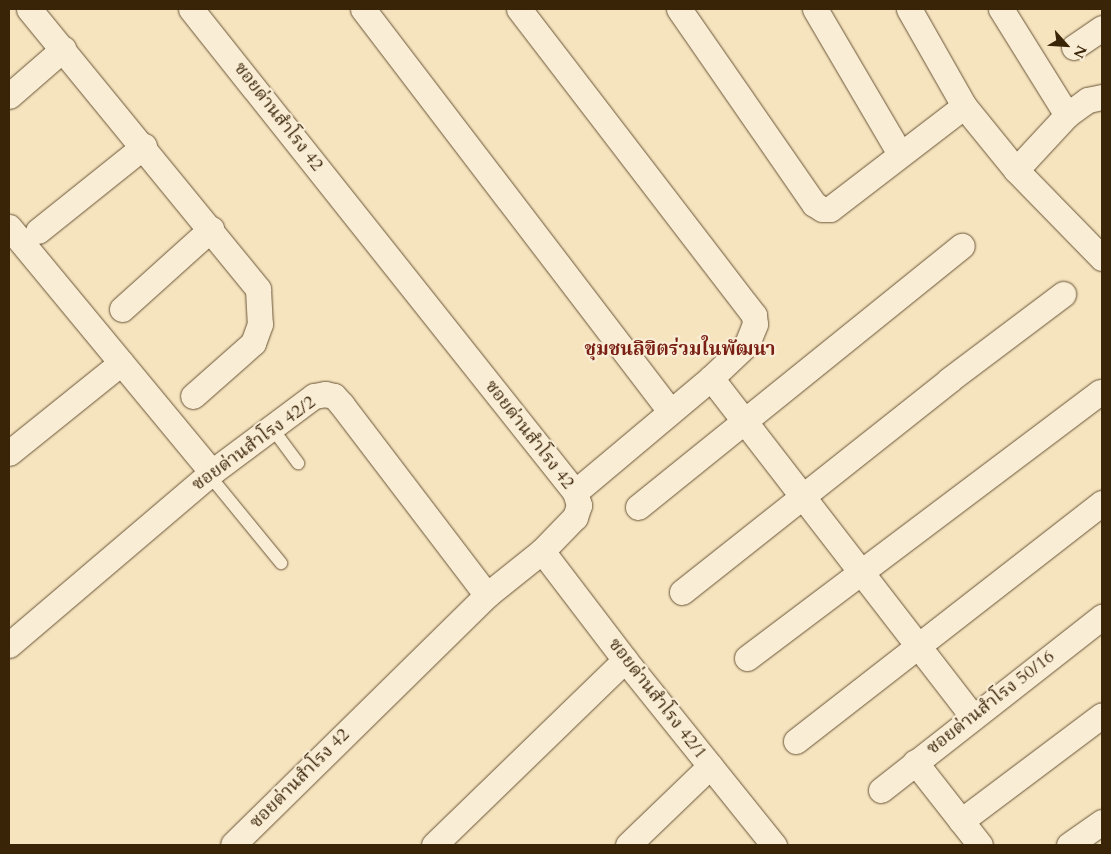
<!DOCTYPE html>
<meta charset="utf-8">
<style>
body{margin:0}
#map{position:relative;width:1111px;height:854px;overflow:hidden;background:#f6e4bf;font-family:Cardo,"Noto Serif Thai",serif}
div>[style]{position:absolute}
.roads{filter:drop-shadow(0 0 1px #695436) drop-shadow(0 0 1px #695436)}
.service>*{height:12px;margin:-6px;padding:0 6px;transform-origin:6px;border-radius:6px;background:#f9edd5}
.minor>*{height:25px;margin:-12.5px;padding:0 12.5px;transform-origin:12.5px;border-radius:12.5px;background:#f9edd5}
span{translate:-50% -50%;white-space:nowrap;text-align:center;line-height:1.15;-webkit-text-stroke:4.5px #f9edd5;paint-order:stroke}
.street-label{font-size:18px;color:#3a2408}
.neighbourhood-label{font-size:19px;color:#7a1f14;font-weight:700}
.frame{position:absolute;inset:0;border:10px solid #3a2408;pointer-events:none}
.north{position:absolute;left:1041px;top:20px;width:50px;height:50px;-webkit-text-stroke:4px #f9edd5;paint-order:stroke;rotate:116deg;font-size:14px;font-weight:700;line-height:20px;text-align:center;color:#3a2408}
.north::after{content:'';display:block;margin:auto;width:18px;height:22px;background:#3a2408;clip-path:polygon(50% 0,100% 100%,50% 72%,0 100%)}
</style>
<div id="map">
<div class="roads">
<div class="service">
<div style="left:272px;top:428px;width:44px;rotate:53.4deg"></div>
<div style="left:209px;top:475px;width:114px;rotate:50.7deg"></div>
</div>
<div class="minor">
<div style="left:29px;top:9px;width:362px;rotate:50.7deg"></div>
<div style="left:258px;top:289px;width:35px;rotate:87deg"></div>
<div style="left:260px;top:324px;width:20px;rotate:110deg"></div>
<div style="left:253px;top:343px;width:80px;rotate:138.5deg"></div>
<div style="left:191px;top:9px;width:617px;rotate:51.51deg"></div>
<div style="left:575px;top:492px;width:14px;rotate:73deg"></div>
<div style="left:579px;top:505px;width:13px;rotate:108deg"></div>
<div style="left:575px;top:517px;width:47px;rotate:134.1deg"></div>
<div style="left:542px;top:551px;width:70px;rotate:141.3deg"></div>
<div style="left:487px;top:595px;width:356px;rotate:135.5deg"></div>
<div style="left:363px;top:9px;width:506px;rotate:52.63deg"></div>
<div style="left:519px;top:9px;width:386px;rotate:52.5deg"></div>
<div style="left:754px;top:315px;width:9px;rotate:84deg"></div>
<div style="left:755px;top:324px;width:22px;rotate:112deg"></div>
<div style="left:747px;top:344px;width:50px;rotate:136.6deg"></div>
<div style="left:711px;top:378px;width:177px;rotate:140deg"></div>
<div style="left:679px;top:9px;width:237px;rotate:55.3deg"></div>
<div style="left:814px;top:204px;width:9px;rotate:32deg"></div>
<div style="left:822px;top:209px;width:8px"></div>
<div style="left:830px;top:209px;width:169px;rotate:-37.5deg"></div>
<div style="left:815px;top:9px;width:168px;rotate:59.6deg"></div>
<div style="left:909px;top:9px;width:112px;rotate:60.4deg"></div>
<div style="left:964px;top:106px;width:82px;rotate:50.9deg"></div>
<div style="left:1016px;top:170px;width:75px;rotate:-47.2deg"></div>
<div style="left:1067px;top:115px;width:26px;rotate:-36deg"></div>
<div style="left:1088px;top:100px;width:14px;rotate:-12deg"></div>
<div style="left:1001px;top:9px;width:125px;rotate:58.1deg"></div>
<div style="left:1074px;top:47px;width:34px;rotate:-34deg"></div>
<div style="left:9px;top:96px;width:72px;rotate:-41deg"></div>
<div style="left:1016px;top:170px;width:123px;rotate:45.7deg"></div>
<div style="left:9px;top:227px;width:318px;rotate:50.4deg"></div>
<div style="left:38px;top:231px;width:136px;rotate:-38.7deg"></div>
<div style="left:122px;top:309px;width:120px;rotate:-42deg"></div>
<div style="left:711px;top:378px;width:428px;rotate:52.3deg"></div>
<div style="left:9px;top:453px;width:144px;rotate:-38.8deg"></div>
<div style="left:638px;top:507px;width:416px;rotate:-38.9deg"></div>
<div style="left:542px;top:551px;width:137px;rotate:52.7deg"></div>
<div style="left:625px;top:660px;width:238px;rotate:51.2deg"></div>
<div style="left:682px;top:592px;width:341px;rotate:-38.4deg"></div>
<div style="left:949px;top:380px;width:143px;rotate:-37deg"></div>
<div style="left:9px;top:645px;width:267px;rotate:-40.4deg"></div>
<div style="left:212px;top:472px;width:127px;rotate:-36.7deg"></div>
<div style="left:314px;top:396px;width:11px;rotate:-10deg"></div>
<div style="left:325px;top:394px;width:9px;rotate:13deg"></div>
<div style="left:334px;top:396px;width:12px;rotate:48deg"></div>
<div style="left:342px;top:405px;width:239px;rotate:52.7deg"></div>
<div style="left:747px;top:658px;width:442px;rotate:-37deg"></div>
<div style="left:796px;top:741px;width:388px;rotate:-37.9deg"></div>
<div style="left:915px;top:762px;width:105px;rotate:51.9deg"></div>
<div style="left:881px;top:790px;width:281px;rotate:-38.1deg"></div>
<div style="left:961px;top:821px;width:176px;rotate:-36.9deg"></div>
<div style="left:434px;top:845px;width:266px;rotate:-44.1deg"></div>
<div style="left:628px;top:845px;width:114px;rotate:-43.9deg"></div>
<div style="left:1069px;top:845px;width:40px;rotate:-34.9deg"></div>
</div>
</div>
<div class="street-label">
<span style="left:278px;top:117px;rotate:52deg">ซอยด่านสำโรง 42</span>
<span style="left:529px;top:435px;rotate:52deg">ซอยด่านสำโรง 42</span>
<span style="left:254px;top:444px;rotate:-36deg">ซอยด่านสำโรง 42/2</span>
<span style="left:657px;top:699px;rotate:52deg">ซอยด่านสำโรง 42/1</span>
<span style="left:991px;top:703px;rotate:-38deg">ซอยด่านสำโรง 50/16</span>
<span style="left:300px;top:779px;rotate:-45deg">ซอยด่านสำโรง 42</span>
</div>
<div class="neighbourhood-label">
<span style="left:680px;top:350px">ชุมชนลิขิตร่วมในพัฒนา</span>
</div>
<div class="frame"></div>
<div class="north">N</div>
</div>
